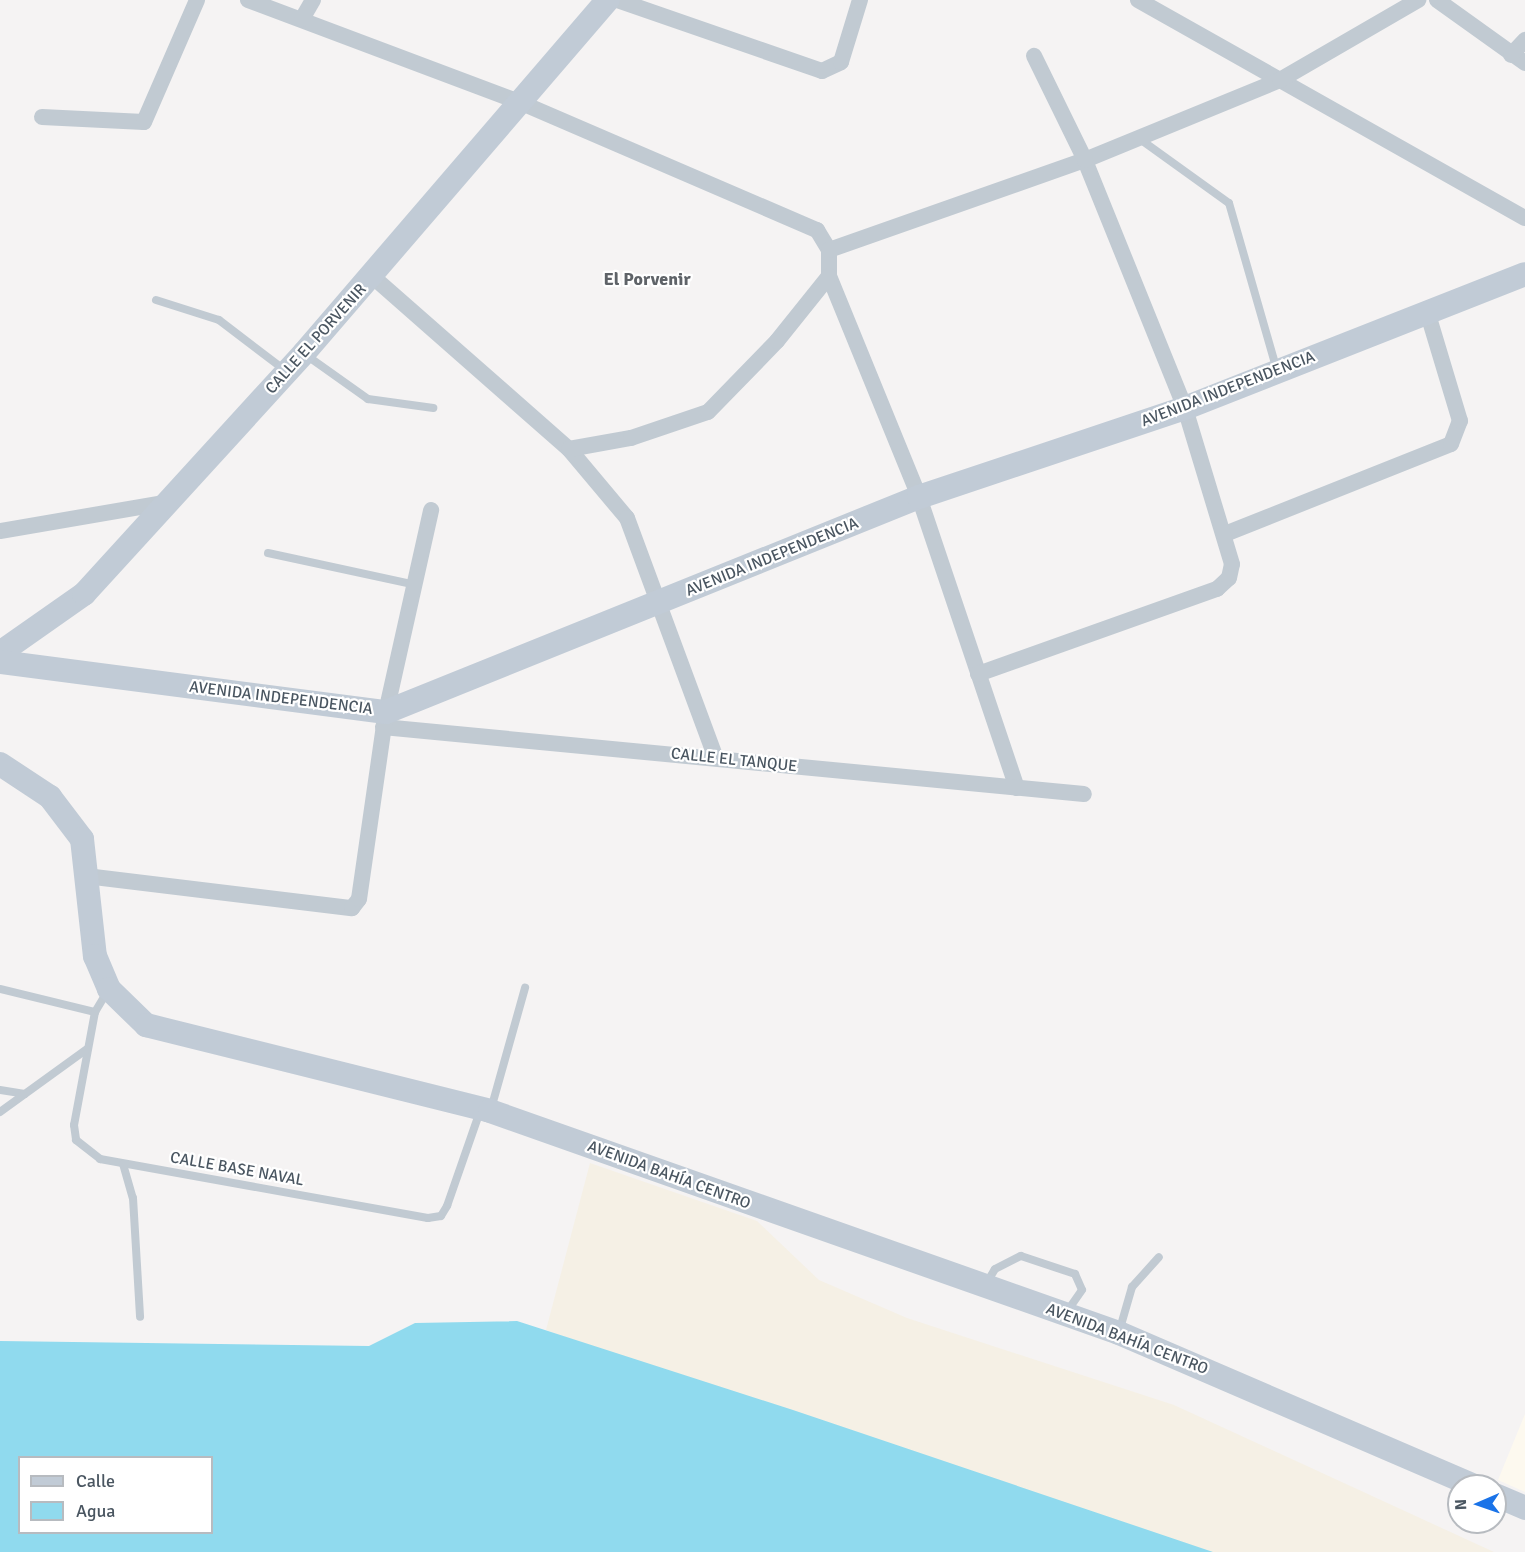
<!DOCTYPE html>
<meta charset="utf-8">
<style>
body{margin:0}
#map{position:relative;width:1525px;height:1552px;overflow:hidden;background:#f5f3f3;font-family:Signika,sans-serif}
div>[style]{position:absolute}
.commercial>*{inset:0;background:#fdf9ef}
.sand>*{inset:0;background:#f5f0e5}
.water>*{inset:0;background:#90daee}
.lane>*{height:8px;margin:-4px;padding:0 4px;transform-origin:4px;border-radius:4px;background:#c1cad2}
.street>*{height:16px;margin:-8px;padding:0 8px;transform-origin:8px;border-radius:8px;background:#c1cad2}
.secondary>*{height:24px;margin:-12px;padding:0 12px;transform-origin:12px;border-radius:12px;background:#c1cbd6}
span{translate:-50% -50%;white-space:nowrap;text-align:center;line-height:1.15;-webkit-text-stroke:4.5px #fff;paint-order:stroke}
.street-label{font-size:16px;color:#4a5661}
.neighbourhood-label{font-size:18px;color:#5f6368;font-weight:700}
.legend{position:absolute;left:18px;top:1456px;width:195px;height:78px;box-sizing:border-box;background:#fff;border:2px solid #b7bbc0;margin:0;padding:8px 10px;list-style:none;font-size:18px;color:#4a5661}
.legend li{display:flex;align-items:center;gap:12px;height:30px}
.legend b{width:30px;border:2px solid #b7bbc0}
.north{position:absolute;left:1447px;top:1474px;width:60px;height:60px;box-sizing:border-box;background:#fff;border:2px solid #b7bbc0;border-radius:50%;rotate:268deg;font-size:16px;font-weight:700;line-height:24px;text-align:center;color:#4a5661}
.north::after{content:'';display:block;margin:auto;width:21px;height:27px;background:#1a73e8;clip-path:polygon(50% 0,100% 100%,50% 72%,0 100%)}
</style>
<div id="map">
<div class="commercial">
<div style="clip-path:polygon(1525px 1414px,1525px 1492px,1498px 1480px)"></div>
</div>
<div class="sand">
<div style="clip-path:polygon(590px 1163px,757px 1221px,819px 1280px,907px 1318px,1174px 1405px,1494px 1552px,1163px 1552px,546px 1330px)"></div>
</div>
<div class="water">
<div style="clip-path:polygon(evenodd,517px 1321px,793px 1410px,1213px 1552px,0 1552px,0 1341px,369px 1346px,415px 1323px,517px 1321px,20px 1458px,212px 1458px,212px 1532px,20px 1532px,20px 1458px)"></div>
</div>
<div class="lane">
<div style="left:1137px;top:137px;width:113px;rotate:35.7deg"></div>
<div style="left:1229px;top:203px;width:174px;rotate:74deg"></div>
<div style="left:156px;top:300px;width:66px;rotate:17.6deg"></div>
<div style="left:219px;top:320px;width:84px;rotate:37.3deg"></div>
<div style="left:306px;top:355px;width:76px;rotate:35.4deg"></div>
<div style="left:368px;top:399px;width:66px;rotate:7.9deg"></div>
<div style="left:268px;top:553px;width:151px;rotate:12.2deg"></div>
<div style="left:0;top:989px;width:98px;rotate:13.6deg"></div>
<div style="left:107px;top:992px;width:23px;rotate:121deg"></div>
<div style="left:95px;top:1012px;width:115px;rotate:100.5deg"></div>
<div style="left:74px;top:1125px;width:15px;rotate:82deg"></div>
<div style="left:76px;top:1140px;width:31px;rotate:38deg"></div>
<div style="left:100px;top:1159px;width:333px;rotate:10.2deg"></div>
<div style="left:428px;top:1218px;width:13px;rotate:-9deg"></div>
<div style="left:441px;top:1216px;width:12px;rotate:-59deg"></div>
<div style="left:447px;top:1206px;width:101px;rotate:-70.8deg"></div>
<div style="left:0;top:1090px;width:25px;rotate:9deg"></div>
<div style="left:491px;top:1109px;width:126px;rotate:-74.3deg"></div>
<div style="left:0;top:1112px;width:107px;rotate:-35.9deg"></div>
<div style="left:123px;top:1164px;width:35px;rotate:74deg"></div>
<div style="left:133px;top:1198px;width:119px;rotate:86.6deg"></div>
<div style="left:986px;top:1284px;width:17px;rotate:-59deg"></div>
<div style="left:995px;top:1269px;width:29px;rotate:-27deg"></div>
<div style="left:1021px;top:1256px;width:57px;rotate:18.4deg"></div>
<div style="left:1075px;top:1274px;width:17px;rotate:66deg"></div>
<div style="left:1082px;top:1290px;width:28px;rotate:125deg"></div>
<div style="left:1119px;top:1332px;width:47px;rotate:-73.9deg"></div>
<div style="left:1132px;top:1287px;width:40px;rotate:-48deg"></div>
</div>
<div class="street">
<div style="left:248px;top:0;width:287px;rotate:20.6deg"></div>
<div style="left:517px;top:101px;width:327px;rotate:23.3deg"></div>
<div style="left:817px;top:230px;width:23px;rotate:59deg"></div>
<div style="left:829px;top:250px;width:26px;rotate:90deg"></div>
<div style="left:829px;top:276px;width:239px;rotate:67.8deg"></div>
<div style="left:919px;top:497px;width:307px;rotate:71.4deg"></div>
<div style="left:617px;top:0;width:217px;rotate:19.1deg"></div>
<div style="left:822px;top:71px;width:21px;rotate:-25deg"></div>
<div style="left:841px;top:62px;width:65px;rotate:-73deg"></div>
<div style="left:1138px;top:0;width:444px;rotate:29.4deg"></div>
<div style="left:1437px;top:0;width:108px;rotate:35.6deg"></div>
<div style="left:302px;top:19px;width:22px;rotate:-60deg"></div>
<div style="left:1511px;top:55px;width:21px;rotate:-47deg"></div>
<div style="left:42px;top:117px;width:102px;rotate:2.8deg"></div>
<div style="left:144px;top:122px;width:133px;rotate:-66.5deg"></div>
<div style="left:829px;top:250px;width:271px;rotate:-19.4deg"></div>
<div style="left:1085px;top:160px;width:211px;rotate:-22.3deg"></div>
<div style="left:1280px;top:80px;width:160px;rotate:-30.1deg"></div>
<div style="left:372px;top:276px;width:262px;rotate:41.3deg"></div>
<div style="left:569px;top:449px;width:90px;rotate:50deg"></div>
<div style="left:627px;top:518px;width:256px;rotate:69.7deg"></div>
<div style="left:569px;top:449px;width:63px;rotate:-10.1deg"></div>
<div style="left:631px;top:438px;width:81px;rotate:-18.7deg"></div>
<div style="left:708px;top:412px;width:99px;rotate:-45.8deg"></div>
<div style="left:777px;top:341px;width:83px;rotate:-51.3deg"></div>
<div style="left:0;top:531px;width:171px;rotate:-9.7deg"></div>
<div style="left:1225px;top:534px;width:243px;rotate:-21.7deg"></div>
<div style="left:1451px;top:444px;width:25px;rotate:-69deg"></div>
<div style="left:1460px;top:421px;width:115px;rotate:-106.7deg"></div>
<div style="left:978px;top:674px;width:254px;rotate:-19.6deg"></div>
<div style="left:1217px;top:589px;width:16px;rotate:-43deg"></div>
<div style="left:1229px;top:578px;width:14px;rotate:-78deg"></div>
<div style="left:1232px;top:564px;width:163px;rotate:-106.8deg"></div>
<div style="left:1185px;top:408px;width:267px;rotate:-112deg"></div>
<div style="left:1085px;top:160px;width:116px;rotate:-116.1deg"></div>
<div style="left:383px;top:727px;width:704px;rotate:5.46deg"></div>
<div style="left:86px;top:876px;width:268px;rotate:6.9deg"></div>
<div style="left:352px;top:908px;width:11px;rotate:-52deg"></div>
<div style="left:359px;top:899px;width:189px;rotate:-81.8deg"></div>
<div style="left:386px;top:712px;width:207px;rotate:-77.4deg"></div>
</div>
<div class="secondary">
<div style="left:0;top:653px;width:103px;rotate:-35.1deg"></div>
<div style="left:84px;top:594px;width:326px;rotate:-47.6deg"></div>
<div style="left:304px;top:353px;width:466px;rotate:-49.3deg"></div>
<div style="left:0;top:662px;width:389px;rotate:7.4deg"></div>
<div style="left:386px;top:712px;width:575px;rotate:-21.97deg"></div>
<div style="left:919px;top:497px;width:280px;rotate:-18.5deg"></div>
<div style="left:1185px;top:408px;width:365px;rotate:-21.5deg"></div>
<div style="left:0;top:764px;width:60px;rotate:33.4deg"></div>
<div style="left:50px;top:797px;width:53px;rotate:52.7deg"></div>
<div style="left:82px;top:839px;width:118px;rotate:83.7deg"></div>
<div style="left:95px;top:956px;width:36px;rotate:67deg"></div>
<div style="left:109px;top:989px;width:52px;rotate:44.2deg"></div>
<div style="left:146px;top:1025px;width:355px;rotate:14deg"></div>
<div style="left:490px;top:1111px;width:667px;rotate:19.44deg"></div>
<div style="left:1119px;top:1333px;width:387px;rotate:23.3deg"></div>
<div style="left:1495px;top:1495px;width:33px;rotate:23deg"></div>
</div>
<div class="street-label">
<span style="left:316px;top:339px;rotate:-48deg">CALLE EL PORVENIR</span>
<span style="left:1228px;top:389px;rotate:-21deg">AVENIDA INDEPENDENCIA</span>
<span style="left:772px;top:557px;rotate:-22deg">AVENIDA INDEPENDENCIA</span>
<span style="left:281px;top:698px;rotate:7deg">AVENIDA INDEPENDENCIA</span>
<span style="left:734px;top:760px;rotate:6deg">CALLE EL TANQUE</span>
<span style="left:237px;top:1169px;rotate:10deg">CALLE BASE NAVAL</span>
<span style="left:669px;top:1175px;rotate:20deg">AVENIDA BAHÍA CENTRO</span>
<span style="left:1127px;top:1339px;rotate:21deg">AVENIDA BAHÍA CENTRO</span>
</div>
<div class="neighbourhood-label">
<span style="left:647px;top:279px">El Porvenir</span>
</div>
<ul class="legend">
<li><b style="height:8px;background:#c1cbd6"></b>Calle</li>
<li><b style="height:16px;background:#90daee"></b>Agua</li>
</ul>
<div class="north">N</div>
</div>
